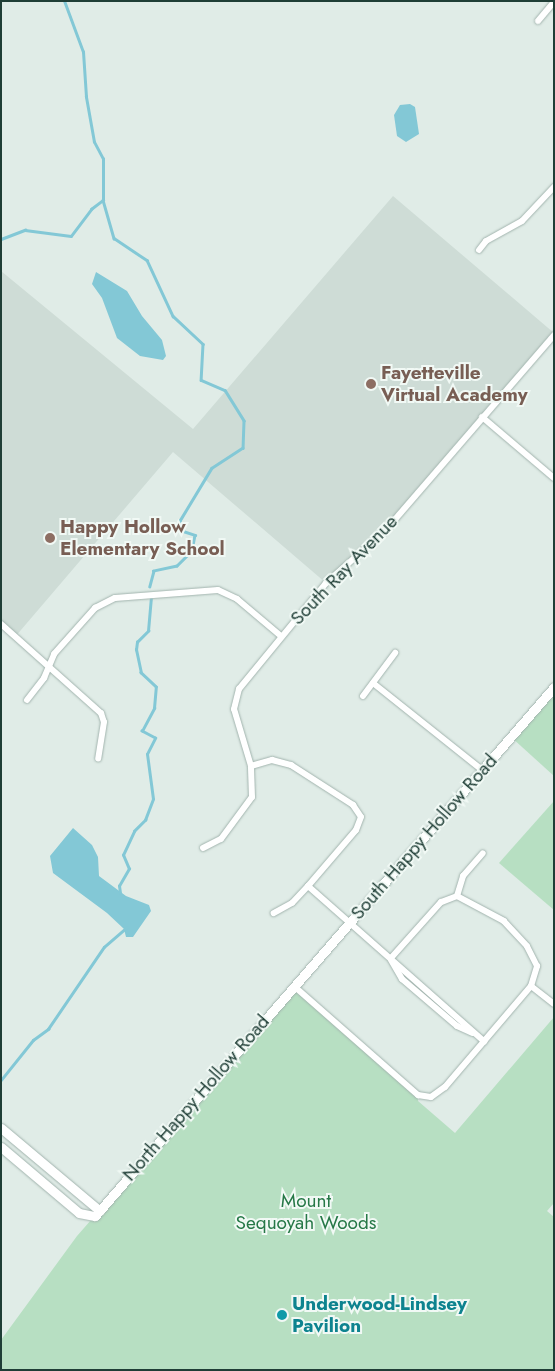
<!DOCTYPE html>
<style>
body{margin:0}
#map{position:relative;width:555px;height:1371px;overflow:hidden;background:#e0ece7;font-family:Jost,sans-serif}
div>[style]{position:absolute}
.built>*{inset:0;background:#cedcd6}
.green>*{inset:0;background:#b7dfc2}
.water>*{inset:0;background:#83c8d6}
.stream>*{height:2.5px;margin:-1.25px;padding:0 1.25px;transform-origin:1.25px;border-radius:1.25px;background:#83c8d6}
.roads{filter:drop-shadow(0 0 1px #a2b4ae) drop-shadow(0 0 1px #a2b4ae)}
.street>*{height:6px;margin:-3px;padding:0 3px;transform-origin:3px;border-radius:3px;background:#fff}
.secondary>*{height:9px;margin:-4.5px;padding:0 4.5px;transform-origin:4.5px;border-radius:4.5px;background:#fff}
.dots>*{width:14px;height:14px;translate:-50% -50%;box-sizing:border-box;border:2px solid #f1f9f5;border-radius:50%}
span{translate:-50% -50%;white-space:nowrap;text-align:center;line-height:1.15;-webkit-text-stroke:4px #f1f9f5;paint-order:stroke}
.education-label{font-size:19px;color:#785e54;font-weight:700}
.left{translate:0 -50%;text-align:left}
.street-label{font-size:19px;color:#1f3e36}
.park-label{font-size:19px;color:#267847}
.culture-label{font-size:19px;color:#0d838f;font-weight:700}
.frame{position:absolute;inset:0;border:2px solid #1f3e36;pointer-events:none}
</style>
<div id="map">
<div class="built">
<div style="clip-path:polygon(393px 196px,554px 333px,385px 531px,326px 583px,173px 452px,15px 637px,1px 624px,1px 271px,193px 429px)"></div>
</div>
<div class="green">
<div style="clip-path:polygon(554px 687px,554px 776px,511px 737px)"></div>
<div style="clip-path:polygon(554px 801px,554px 910px,499px 863px)"></div>
<div style="clip-path:polygon(295px 987px,418px 1095px,418px 1101px,455px 1133px,554px 1017px,554px 1203px,547px 1211px,554px 1217px,554px 1370px,1px 1370px,1px 1340px,77px 1236px)"></div>
</div>
<div class="water">
<div style="clip-path:polygon(410px 104px,415px 107px,419px 134px,406px 142px,397px 136px,394px 115px,400px 105px)"></div>
<div style="clip-path:polygon(96px 272px,127px 291px,142px 316px,162px 340px,166px 356px,163px 360px,140px 356px,117px 338px,102px 298px,92px 284px)"></div>
<div style="clip-path:polygon(73px 828px,92px 845px,98px 857px,99px 876px,126px 896px,149px 905px,151px 911px,133px 937px,126px 937px,124px 929px,107px 913px,53px 873px,50px 856px)"></div>
</div>
<div class="stream">
<div style="left:103px;top:200px;width:40px;rotate:74deg"></div>
<div style="left:114px;top:238px;width:40px;rotate:34deg"></div>
<div style="left:147px;top:260px;width:62px;rotate:65.1deg"></div>
<div style="left:173px;top:316px;width:41px;rotate:43deg"></div>
<div style="left:203px;top:344px;width:36px;rotate:93deg"></div>
<div style="left:201px;top:380px;width:26px;rotate:23deg"></div>
<div style="left:225px;top:390px;width:36px;rotate:58deg"></div>
<div style="left:244px;top:421px;width:27px;rotate:92deg"></div>
<div style="left:243px;top:448px;width:37px;rotate:147deg"></div>
<div style="left:212px;top:468px;width:62px;rotate:121.1deg"></div>
<div style="left:180px;top:521px;width:9px;rotate:90deg"></div>
<div style="left:180px;top:530px;width:16px;rotate:18deg"></div>
<div style="left:195px;top:535px;width:16px;rotate:101deg"></div>
<div style="left:192px;top:551px;width:21px;rotate:135deg"></div>
<div style="left:177px;top:566px;width:24px;rotate:168deg"></div>
<div style="left:154px;top:571px;width:16px;rotate:105deg"></div>
<div style="left:1px;top:239px;width:26px;rotate:-21deg"></div>
<div style="left:25px;top:230px;width:46px;rotate:7.4deg"></div>
<div style="left:71px;top:236px;width:34px;rotate:-53deg"></div>
<div style="left:91px;top:209px;width:15px;rotate:-37deg"></div>
<div style="left:103px;top:200px;width:41px;rotate:-90deg"></div>
<div style="left:103px;top:159px;width:19px;rotate:-118deg"></div>
<div style="left:94px;top:142px;width:46px;rotate:-100.1deg"></div>
<div style="left:86px;top:97px;width:45px;rotate:-93.8deg"></div>
<div style="left:83px;top:52px;width:54px;rotate:-110.4deg"></div>
<div style="left:120px;top:893px;width:7px;rotate:-98deg"></div>
<div style="left:119px;top:886px;width:20px;rotate:-60deg"></div>
<div style="left:129px;top:869px;width:15px;rotate:-113deg"></div>
<div style="left:123px;top:855px;width:26px;rotate:-65deg"></div>
<div style="left:134px;top:831px;width:16px;rotate:-45deg"></div>
<div style="left:145px;top:820px;width:22px;rotate:-69deg"></div>
<div style="left:153px;top:799px;width:45px;rotate:-97.6deg"></div>
<div style="left:147px;top:754px;width:18px;rotate:-63deg"></div>
<div style="left:155px;top:738px;width:15px;rotate:-152deg"></div>
<div style="left:142px;top:731px;width:26px;rotate:-62deg"></div>
<div style="left:154px;top:708px;width:21px;rotate:-85deg"></div>
<div style="left:156px;top:687px;width:21px;rotate:-137deg"></div>
<div style="left:141px;top:673px;width:24px;rotate:-102deg"></div>
<div style="left:136px;top:650px;width:8px;rotate:-83deg"></div>
<div style="left:137px;top:642px;width:16px;rotate:-45deg"></div>
<div style="left:148px;top:631px;width:32px;rotate:-85deg"></div>
<div style="left:1px;top:1080px;width:51px;rotate:-51.3deg"></div>
<div style="left:33px;top:1040px;width:19px;rotate:-36deg"></div>
<div style="left:48px;top:1029px;width:99px;rotate:-55.7deg"></div>
<div style="left:104px;top:947px;width:29px;rotate:-41deg"></div>
</div>
<div class="roads">
<div class="street">
<div style="left:538px;top:21px;width:25px;rotate:-50deg"></div>
<div style="left:479px;top:250px;width:11px;rotate:-52deg"></div>
<div style="left:486px;top:241px;width:41px;rotate:-29.1deg"></div>
<div style="left:522px;top:221px;width:47px;rotate:-46.7deg"></div>
<div style="left:482px;top:417px;width:94px;rotate:40.3deg"></div>
<div style="left:1px;top:624px;width:134px;rotate:41.7deg"></div>
<div style="left:101px;top:713px;width:9px;rotate:72deg"></div>
<div style="left:104px;top:722px;width:37px;rotate:99deg"></div>
<div style="left:373px;top:683px;width:139px;rotate:38.6deg"></div>
<div style="left:363px;top:696px;width:54px;rotate:-53.3deg"></div>
<div style="left:27px;top:700px;width:28px;rotate:-52deg"></div>
<div style="left:44px;top:678px;width:26px;rotate:-67deg"></div>
<div style="left:54px;top:654px;width:62px;rotate:-48.3deg"></div>
<div style="left:95px;top:608px;width:22px;rotate:-27deg"></div>
<div style="left:115px;top:598px;width:103px;rotate:-4.4deg"></div>
<div style="left:218px;top:590px;width:21px;rotate:25deg"></div>
<div style="left:237px;top:599px;width:57px;rotate:40.1deg"></div>
<div style="left:251px;top:766px;width:22px;rotate:-16deg"></div>
<div style="left:272px;top:760px;width:20px;rotate:15deg"></div>
<div style="left:291px;top:765px;width:74px;rotate:32.8deg"></div>
<div style="left:353px;top:805px;width:14px;rotate:56deg"></div>
<div style="left:361px;top:817px;width:14px;rotate:111deg"></div>
<div style="left:356px;top:830px;width:74px;rotate:130.6deg"></div>
<div style="left:308px;top:886px;width:23px;rotate:133deg"></div>
<div style="left:292px;top:903px;width:21px;rotate:151deg"></div>
<div style="left:203px;top:848px;width:20px;rotate:-27deg"></div>
<div style="left:221px;top:839px;width:52px;rotate:-53.6deg"></div>
<div style="left:252px;top:797px;width:31px;rotate:-92deg"></div>
<div style="left:251px;top:766px;width:59px;rotate:-106.6deg"></div>
<div style="left:234px;top:709px;width:21px;rotate:-76deg"></div>
<div style="left:239px;top:689px;width:137px;rotate:-50.6deg"></div>
<div style="left:326px;top:583px;width:79px;rotate:-41.4deg"></div>
<div style="left:385px;top:531px;width:259px;rotate:-49.2deg"></div>
<div style="left:308px;top:886px;width:235px;rotate:41.4deg"></div>
<div style="left:457px;top:896px;width:21px;rotate:-73deg"></div>
<div style="left:463px;top:876px;width:30px;rotate:-49deg"></div>
<div style="left:391px;top:960px;width:22px;rotate:60deg"></div>
<div style="left:402px;top:979px;width:72px;rotate:40.5deg"></div>
<div style="left:457px;top:1026px;width:17px;rotate:24deg"></div>
<div style="left:531px;top:986px;width:29px;rotate:38deg"></div>
<div style="left:295px;top:987px;width:164px;rotate:41.3deg"></div>
<div style="left:418px;top:1095px;width:13px;rotate:9deg"></div>
<div style="left:431px;top:1097px;width:17px;rotate:-36deg"></div>
<div style="left:445px;top:1087px;width:133px;rotate:-49.6deg"></div>
<div style="left:531px;top:986px;width:21px;rotate:-73deg"></div>
<div style="left:537px;top:966px;width:22px;rotate:-117deg"></div>
<div style="left:527px;top:946px;width:34px;rotate:-133deg"></div>
<div style="left:504px;top:921px;width:53px;rotate:-152deg"></div>
<div style="left:457px;top:896px;width:17px;rotate:159deg"></div>
<div style="left:441px;top:902px;width:75px;rotate:131.8deg"></div>
</div>
<div class="secondary">
<div style="left:1px;top:1128px;width:129px;rotate:40deg"></div>
<div style="left:1px;top:1147px;width:102px;rotate:40.2deg"></div>
<div style="left:79px;top:1213px;width:16px;rotate:11deg"></div>
<div style="left:95px;top:1216px;width:700px;rotate:-49.05deg"></div>
</div>
</div>
<div class="dots">
<div style="left:371px;top:384px;background:#8d6e63"></div>
<div style="left:50px;top:538px;background:#8d6e63"></div>
<div style="left:282px;top:1315px;background:#0f9aa8"></div>
</div>
<div class="education-label">
<span class="left" style="left:381px;top:384px">Fayetteville<br>Virtual Academy</span>
<span class="left" style="left:60px;top:538px">Happy Hollow<br>Elementary School</span>
</div>
<div class="street-label">
<span style="left:344px;top:570px;rotate:-46deg">South Ray Avenue</span>
<span style="left:424px;top:837px;rotate:-49deg">South Happy Hollow Road</span>
<span style="left:196px;top:1098px;rotate:-49deg">North Happy Hollow Road</span>
</div>
<div class="park-label">
<span style="left:306px;top:1212px">Mount<br>Sequoyah Woods</span>
</div>
<div class="culture-label">
<span class="left" style="left:292px;top:1315px">Underwood-Lindsey<br>Pavilion</span>
</div>
<div class="frame"></div>
</div>
